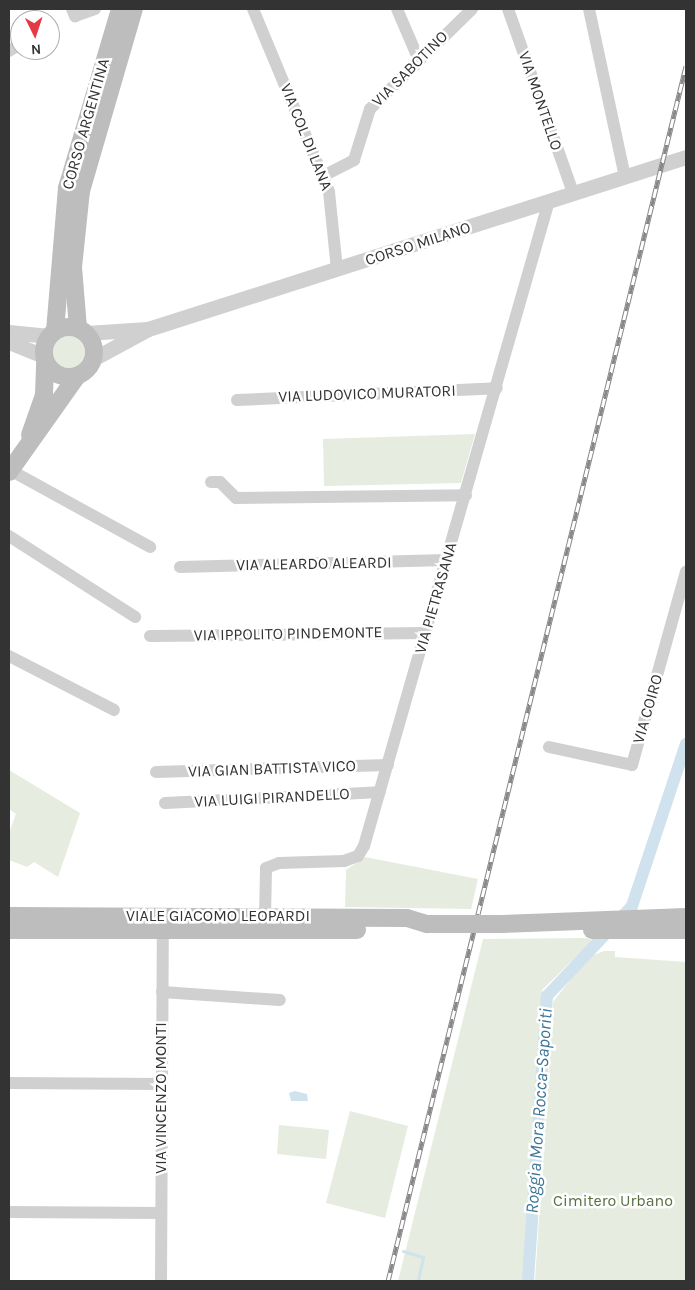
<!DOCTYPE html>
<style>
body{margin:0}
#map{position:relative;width:695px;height:1290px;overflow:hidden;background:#fff;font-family:Karla,sans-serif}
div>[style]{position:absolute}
.green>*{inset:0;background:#e6ecdf}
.round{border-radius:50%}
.water>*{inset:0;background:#cfe2ee}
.stream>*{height:3px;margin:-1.5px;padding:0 1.5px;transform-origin:1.5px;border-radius:1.5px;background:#cfe2ee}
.canal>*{height:12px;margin:-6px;padding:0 6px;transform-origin:6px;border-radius:6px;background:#cfe2ee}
.minor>*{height:12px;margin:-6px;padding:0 6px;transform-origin:6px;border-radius:6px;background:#d0d0d0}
.tertiary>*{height:15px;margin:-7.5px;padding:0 7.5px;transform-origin:7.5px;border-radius:7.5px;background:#d0d0d0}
.secondary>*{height:18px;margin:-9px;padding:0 9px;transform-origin:9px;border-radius:9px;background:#bdbdbd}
.secondary>.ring{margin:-9px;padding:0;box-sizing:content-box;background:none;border:18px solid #bdbdbd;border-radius:50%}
.rail>*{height:5px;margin-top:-2.5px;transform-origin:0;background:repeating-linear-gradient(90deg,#fff 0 9px,#888 0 18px);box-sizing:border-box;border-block:1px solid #888}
.secondary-bridge>*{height:18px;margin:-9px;padding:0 9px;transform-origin:9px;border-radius:9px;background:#bdbdbd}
span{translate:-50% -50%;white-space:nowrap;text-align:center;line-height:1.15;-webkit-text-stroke:5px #fff;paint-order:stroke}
.street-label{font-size:16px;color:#333}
.park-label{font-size:16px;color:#56703f}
.water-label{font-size:18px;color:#3f7597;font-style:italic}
.frame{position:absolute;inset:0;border:10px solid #333;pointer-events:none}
.north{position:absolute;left:10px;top:10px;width:50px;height:50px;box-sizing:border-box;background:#fff;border:1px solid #adadad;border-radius:50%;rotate:176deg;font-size:14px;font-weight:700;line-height:20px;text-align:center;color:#333}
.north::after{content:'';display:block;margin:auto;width:18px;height:22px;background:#e63946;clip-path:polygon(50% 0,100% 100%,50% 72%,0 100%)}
</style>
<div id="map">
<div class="green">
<div class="round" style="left:53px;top:336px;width:32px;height:32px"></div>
<div style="clip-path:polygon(475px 434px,461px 483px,324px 486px,323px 439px)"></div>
<div style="clip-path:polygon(9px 770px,80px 813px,58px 877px,34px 862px,27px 867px,9px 860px,9px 833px,16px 814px,9px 809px)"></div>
<div style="clip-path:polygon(365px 857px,478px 879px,471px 909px,345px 907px,346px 870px)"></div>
<div style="clip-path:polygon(586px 938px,593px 940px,542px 990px,525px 1281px,398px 1281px,483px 939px)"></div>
<div style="clip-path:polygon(604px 951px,615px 951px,615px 957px,686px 962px,686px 1281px,535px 1281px,553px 1002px,588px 957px)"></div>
<div style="clip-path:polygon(350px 1111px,408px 1126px,385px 1218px,326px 1203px)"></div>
<div style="clip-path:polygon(279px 1125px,329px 1130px,326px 1159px,277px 1154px)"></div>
</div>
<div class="water">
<div style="clip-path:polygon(295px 1091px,307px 1094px,308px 1101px,291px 1101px,289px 1093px)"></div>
</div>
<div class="stream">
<div style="left:403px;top:1251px;width:21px;rotate:17deg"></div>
<div style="left:423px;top:1257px;width:25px;rotate:102deg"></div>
</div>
<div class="canal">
<div style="left:528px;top:1281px;width:286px;rotate:-86.2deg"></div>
<div style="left:547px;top:996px;width:124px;rotate:-46.6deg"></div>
<div style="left:632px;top:906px;width:171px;rotate:-71.6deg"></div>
</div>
<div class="minor">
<div style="left:72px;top:9px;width:8px;rotate:67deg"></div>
<div style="left:75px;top:16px;width:21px;rotate:-19deg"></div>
<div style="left:253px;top:9px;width:198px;rotate:67.4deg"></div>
<div style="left:329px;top:192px;width:78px;rotate:84.1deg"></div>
<div style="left:397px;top:9px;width:53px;rotate:66.8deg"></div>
<div style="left:508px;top:9px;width:195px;rotate:70.5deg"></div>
<div style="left:589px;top:9px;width:172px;rotate:77.9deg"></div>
<div style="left:9px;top:51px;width:13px;rotate:-32deg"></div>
<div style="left:323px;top:176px;width:35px;rotate:-27deg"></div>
<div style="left:354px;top:160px;width:53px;rotate:-72.6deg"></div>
<div style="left:370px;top:109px;width:143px;rotate:-44.4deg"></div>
<div style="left:237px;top:400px;width:260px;rotate:-2.6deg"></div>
<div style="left:10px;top:470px;width:160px;rotate:28.8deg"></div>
<div style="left:211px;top:482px;width:9px"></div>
<div style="left:220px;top:482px;width:23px;rotate:45deg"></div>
<div style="left:236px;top:498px;width:230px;rotate:-0.7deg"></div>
<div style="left:9px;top:536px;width:150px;rotate:32.7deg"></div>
<div style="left:180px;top:567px;width:267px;rotate:-1.5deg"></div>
<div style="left:150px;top:636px;width:276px;rotate:-0.6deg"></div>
<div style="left:9px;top:656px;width:118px;rotate:27.2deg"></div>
<div style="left:549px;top:747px;width:85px;rotate:12.2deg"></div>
<div style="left:632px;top:765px;width:201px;rotate:-74.4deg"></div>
<div style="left:156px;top:772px;width:232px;rotate:-1.7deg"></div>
<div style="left:165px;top:803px;width:215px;rotate:-2.9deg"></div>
<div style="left:265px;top:917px;width:49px;rotate:-88.8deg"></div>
<div style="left:266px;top:868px;width:14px;rotate:-21deg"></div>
<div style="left:279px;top:863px;width:65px;rotate:-1.8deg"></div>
<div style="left:344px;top:861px;width:15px;rotate:-20deg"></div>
<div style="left:358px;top:856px;width:12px;rotate:-59deg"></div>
<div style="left:364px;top:846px;width:671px;rotate:-74deg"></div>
<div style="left:162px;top:992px;width:118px;rotate:3.9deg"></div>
<div style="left:9px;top:1083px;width:153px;rotate:0.4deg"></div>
<div style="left:9px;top:1212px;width:152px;rotate:0.4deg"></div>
<div style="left:161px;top:1281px;width:358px;rotate:-89.7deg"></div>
</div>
<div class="tertiary">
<div style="left:9px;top:332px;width:40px;rotate:5.7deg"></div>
<div style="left:86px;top:333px;width:62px;rotate:-3.7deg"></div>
<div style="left:148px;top:329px;width:565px;rotate:-17.73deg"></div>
<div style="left:9px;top:342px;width:38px;rotate:22deg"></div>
<div style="left:93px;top:359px;width:63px;rotate:-28.6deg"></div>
</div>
<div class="secondary">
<div class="ring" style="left:44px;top:327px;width:32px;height:32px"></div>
<div style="left:78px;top:328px;width:61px;rotate:-94.7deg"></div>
<div style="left:73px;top:267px;width:76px;rotate:-84deg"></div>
<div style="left:81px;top:191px;width:190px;rotate:-73.8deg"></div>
<div style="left:55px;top:331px;width:144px;rotate:-85.2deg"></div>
<div style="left:67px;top:188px;width:187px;rotate:-73.5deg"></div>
<div style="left:30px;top:435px;width:42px;rotate:-70.7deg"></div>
<div style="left:44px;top:395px;width:34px;rotate:-88deg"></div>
<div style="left:9px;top:472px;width:118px;rotate:-54.7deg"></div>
<div style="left:9px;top:916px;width:398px;rotate:0.3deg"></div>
<div style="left:407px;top:918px;width:21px;rotate:17deg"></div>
<div style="left:501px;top:924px;width:185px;rotate:-2.2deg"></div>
<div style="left:9px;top:930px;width:348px"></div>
<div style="left:592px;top:930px;width:94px"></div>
</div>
<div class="rail">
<div style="left:388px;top:1281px;width:1251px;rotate:-76.22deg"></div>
</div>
<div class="secondary-bridge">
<div style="left:427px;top:924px;width:74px"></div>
</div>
<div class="street-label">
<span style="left:410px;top:69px;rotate:-45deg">VIA SABOTINO</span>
<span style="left:540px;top:101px;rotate:71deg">VIA MONTELLO</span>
<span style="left:86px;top:124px;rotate:-74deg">CORSO ARGENTINA</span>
<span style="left:306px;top:137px;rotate:68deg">VIA COL DI LANA</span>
<span style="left:418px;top:244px;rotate:-18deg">CORSO MILANO</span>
<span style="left:367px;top:394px;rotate:-2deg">VIA LUDOVICO MURATORI</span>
<span style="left:314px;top:564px;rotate:-1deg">VIA ALEARDO ALEARDI</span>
<span style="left:436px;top:598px;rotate:-74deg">VIA PIETRASANA</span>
<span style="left:288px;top:634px;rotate:-1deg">VIA IPPOLITO PINDEMONTE</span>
<span style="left:648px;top:709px;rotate:-74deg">VIA COIRO</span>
<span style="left:272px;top:769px;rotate:-2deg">VIA GIAN BATTISTA VICO</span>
<span style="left:272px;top:798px;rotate:-3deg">VIA LUIGI PIRANDELLO</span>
<span style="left:218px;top:916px">VIALE GIACOMO LEOPARDI</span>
<span style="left:161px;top:1098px;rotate:-90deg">VIA VINCENZO MONTI</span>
</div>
<div class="park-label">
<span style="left:613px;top:1201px">Cimitero Urbano</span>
</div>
<div class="water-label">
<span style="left:539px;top:1111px;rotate:-86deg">Roggia Mora Rocca-Saporiti</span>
</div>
<div class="frame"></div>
<div class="north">N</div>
</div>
